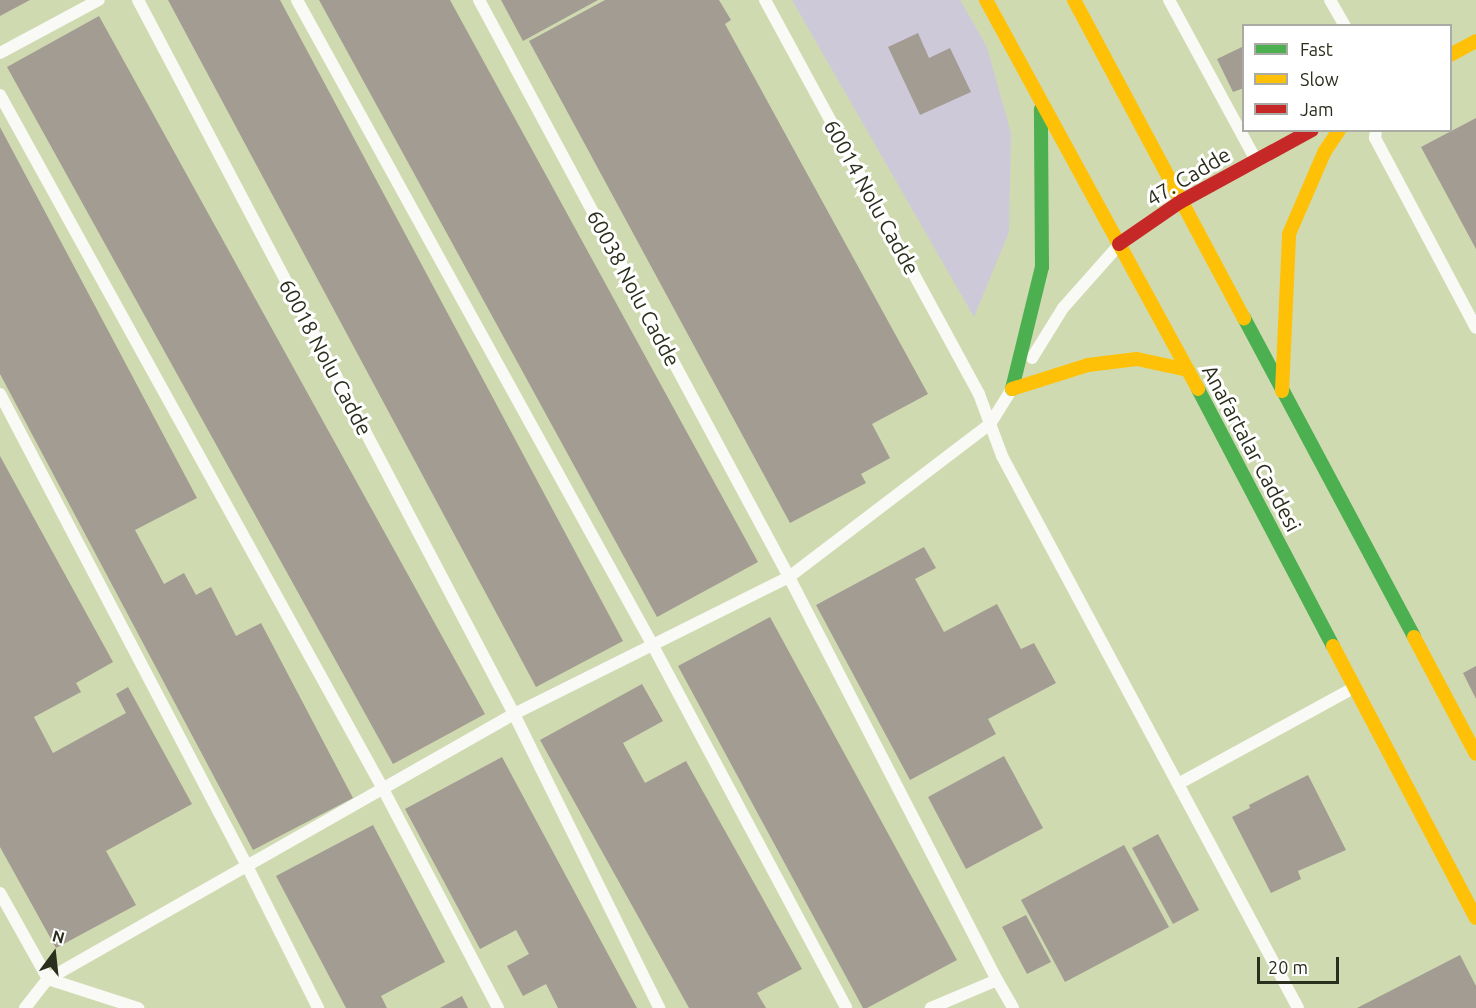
<!DOCTYPE html>
<style>
body{margin:0}
#map{position:relative;width:1476px;height:1008px;overflow:hidden;background:#d4dac0;font-family:Ubuntu,sans-serif}
div>[style]{position:absolute}
.built>*{inset:0;background:#d0dab0}
.green>*{inset:0;background:#cec9d9}
.building>*{inset:0;background:#a29c93}
.lane>*{height:12px;margin:-6px;padding:0 6px;transform-origin:6px;border-radius:6px;background:#f9f9f6}
.fast>*{height:14px;margin:-7px;padding:0 7px;transform-origin:7px;border-radius:7px;background:#4caf50}
.slow>*{height:14px;margin:-7px;padding:0 7px;transform-origin:7px;border-radius:7px;background:#ffc107}
.jam>*{height:14px;margin:-7px;padding:0 7px;transform-origin:7px;border-radius:7px;background:#c62828}
span{translate:-50% -50%;white-space:nowrap;text-align:center;line-height:1.15;-webkit-text-stroke:6px #fff;paint-order:stroke}
.street-label{font-size:21px;color:#2a2e1c}
.legend{position:absolute;left:1242px;top:24px;width:210px;height:108px;box-sizing:border-box;background:#fff;border:2px solid #aaaba4;margin:0;padding:8px 10px;list-style:none;font-size:18px;color:#2a2e1c}
.legend li{display:flex;align-items:center;gap:12px;height:30px}
.legend b{width:30px;border:2px solid #aaaba4}
.north{position:absolute;left:24px;top:924px;width:60px;height:60px;-webkit-text-stroke:4px #fff;paint-order:stroke;rotate:15deg;font-size:16px;font-weight:700;line-height:24px;text-align:center;color:#2a2e1c}
.north::after{content:'';display:block;margin:auto;width:21px;height:27px;background:#2a2e1c;clip-path:polygon(50% 0,100% 100%,50% 72%,0 100%)}
.scale{position:absolute;left:1257px;top:957px;width:82px;height:27px;box-sizing:border-box;border:3px solid #2a2e1c;border-top:0;padding-left:8px;font-size:18px;line-height:21px;white-space:nowrap;color:#2a2e1c;-webkit-text-stroke:4px #fff;paint-order:stroke}
</style>
<div id="map">
<div class="built">
<div style="clip-path:polygon(evenodd,0 0,1476px 0,1476px 1008px,0 1008px,0 0,1244px 26px,1450px 26px,1450px 130px,1244px 130px,1244px 26px)"></div>
</div>
<div class="green">
<div style="clip-path:polygon(792px 0,960px 0,987px 47px,1011px 133px,1009px 232px,974px 317px)"></div>
</div>
<div class="building">
<div style="clip-path:polygon(0 0,30px 0,0 16px)"></div>
<div style="clip-path:polygon(168px 0,280px 0,623px 641px,536px 687px)"></div>
<div style="clip-path:polygon(319px 0,450px 0,758px 562px,657px 617px)"></div>
<div style="clip-path:polygon(501px 0,598px 0,523px 41px)"></div>
<div style="clip-path:polygon(605px 0,719px 0,731px 20px,725px 24px,928px 394px,872px 424px,890px 458px,861px 474px,866px 483px,790px 523px,529px 41px)"></div>
<div style="clip-path:polygon(99px 16px,485px 714px,393px 764px,7px 67px)"></div>
<div style="clip-path:polygon(918px 33px,929px 58px,950px 48px,971px 92px,920px 115px,888px 47px)"></div>
<div style="clip-path:polygon(1244px 46px,1244px 88px,1233px 92px,1217px 59px)"></div>
<div style="clip-path:polygon(1476px 118px,1476px 249px,1421px 147px)"></div>
<div style="clip-path:polygon(0 127px,197px 498px,135px 530px,164px 584px,184px 573px,196px 595px,211px 587px,236px 636px,261px 623px,353px 798px,253px 850px,0 374px)"></div>
<div style="clip-path:polygon(0 456px,113px 662px,76px 683px,81px 692px,34px 717px,53px 753px,126px 713px,116px 694px,128px 687px,192px 804px,106px 851px,136px 905px,56px 948px,0 847px)"></div>
<div style="clip-path:polygon(924px 547px,936px 568px,915px 579px,944px 632px,997px 604px,1021px 649px,1034px 643px,1056px 683px,988px 719px,996px 734px,910px 780px,816px 605px)"></div>
<div style="clip-path:polygon(770px 617px,957px 960px,867px 1008px,863px 1008px,678px 666px)"></div>
<div style="clip-path:polygon(1476px 666px,1476px 699px,1463px 673px)"></div>
<div style="clip-path:polygon(642px 684px,663px 721px,623px 743px,645px 783px,686px 761px,802px 969px,757px 993px,766px 1008px,689px 1008px,540px 740px)"></div>
<div style="clip-path:polygon(1004px 756px,1043px 828px,966px 869px,928px 797px)"></div>
<div style="clip-path:polygon(502px 757px,637px 1008px,558px 1008px,546px 984px,523px 996px,507px 966px,529px 954px,516px 930px,480px 949px,405px 809px)"></div>
<div style="clip-path:polygon(1308px 775px,1346px 850px,1298px 871px,1301px 879px,1271px 893px,1232px 817px,1250px 808px,1249px 805px)"></div>
<div style="clip-path:polygon(373px 825px,445px 962px,381px 996px,387px 1008px,346px 1008px,276px 876px)"></div>
<div style="clip-path:polygon(1158px 834px,1199px 910px,1173px 924px,1132px 848px)"></div>
<div style="clip-path:polygon(1124px 845px,1169px 927px,1065px 982px,1021px 900px)"></div>
<div style="clip-path:polygon(1026px 915px,1051px 962px,1027px 974px,1002px 927px)"></div>
<div style="clip-path:polygon(1460px 955px,1476px 986px,1476px 1008px,1357px 1008px)"></div>
<div style="clip-path:polygon(462px 996px,468px 1008px,440px 1008px)"></div>
</div>
<div class="lane">
<div style="left:138px;top:0;width:807px;rotate:62.23deg"></div>
<div style="left:514px;top:714px;width:328px;rotate:63.7deg"></div>
<div style="left:297px;top:0;width:735px;rotate:61.13deg"></div>
<div style="left:652px;top:644px;width:412px;rotate:61.9deg"></div>
<div style="left:479px;top:0;width:655px;rotate:61.75deg"></div>
<div style="left:789px;top:577px;width:454px;rotate:62.7deg"></div>
<div style="left:997px;top:980px;width:72px;rotate:157deg"></div>
<div style="left:765px;top:0;width:448px;rotate:61.5deg"></div>
<div style="left:979px;top:394px;width:66px;rotate:69.6deg"></div>
<div style="left:1002px;top:456px;width:626px;rotate:61.8deg"></div>
<div style="left:1169px;top:0;width:182px;rotate:61.5deg"></div>
<div style="left:1330px;top:0;width:30px;rotate:60deg"></div>
<div style="left:0;top:53px;width:112px;rotate:-28.2deg"></div>
<div style="left:0;top:95px;width:790px;rotate:61.1deg"></div>
<div style="left:382px;top:787px;width:250px;rotate:62.3deg"></div>
<div style="left:1376px;top:130px;width:8px;rotate:97deg"></div>
<div style="left:1375px;top:138px;width:215px;rotate:62deg"></div>
<div style="left:1032px;top:358px;width:59px;rotate:-58.2deg"></div>
<div style="left:1063px;top:308px;width:83px;rotate:-48.4deg"></div>
<div style="left:0;top:394px;width:530px;rotate:62.37deg"></div>
<div style="left:246px;top:864px;width:161px;rotate:63.4deg"></div>
<div style="left:1178px;top:784px;width:200px;rotate:-28.7deg"></div>
<div style="left:0;top:893px;width:98px;rotate:60.8deg"></div>
<div style="left:48px;top:979px;width:536px;rotate:-29.63deg"></div>
<div style="left:514px;top:714px;width:307px;rotate:-26.5deg"></div>
<div style="left:789px;top:577px;width:253px;rotate:-37.3deg"></div>
<div style="left:990px;top:424px;width:40px;rotate:-58deg"></div>
<div style="left:997px;top:980px;width:32px;rotate:60deg"></div>
<div style="left:25px;top:1008px;width:37px;rotate:-52deg"></div>
<div style="left:48px;top:979px;width:95px;rotate:17.9deg"></div>
</div>
<div class="fast">
<div style="left:1244px;top:318px;width:361px;rotate:61.9deg"></div>
<div style="left:1012px;top:389px;width:126px;rotate:-76.2deg"></div>
<div style="left:1042px;top:267px;width:158px;rotate:-90.4deg"></div>
<div style="left:1198px;top:389px;width:290px;rotate:62.3deg"></div>
</div>
<div class="slow">
<div style="left:986px;top:0;width:443px;rotate:61.4deg"></div>
<div style="left:1074px;top:0;width:361px;rotate:61.9deg"></div>
<div style="left:1450px;top:55px;width:30px;rotate:-28deg"></div>
<div style="left:1012px;top:389px;width:80px;rotate:-17.5deg"></div>
<div style="left:1088px;top:365px;width:49px;rotate:-7deg"></div>
<div style="left:1137px;top:359px;width:52px;rotate:12.2deg"></div>
<div style="left:1282px;top:391px;width:157px;rotate:-87.4deg"></div>
<div style="left:1289px;top:234px;width:90px;rotate:-66.6deg"></div>
<div style="left:1325px;top:151px;width:25px;rotate:-56deg"></div>
<div style="left:1414px;top:637px;width:132px;rotate:62.1deg"></div>
<div style="left:1333px;top:646px;width:307px;rotate:62.3deg"></div>
</div>
<div class="jam">
<div style="left:1119px;top:244px;width:74px;rotate:-34.5deg"></div>
<div style="left:1180px;top:202px;width:150px;rotate:-28.6deg"></div>
</div>
<div class="street-label">
<span style="left:1188px;top:176px;rotate:-31deg">47. Cadde</span>
<span style="left:872px;top:197px;rotate:61deg">60014 Nolu Cadde</span>
<span style="left:634px;top:288px;rotate:62deg">60038 Nolu Cadde</span>
<span style="left:326px;top:357px;rotate:62deg">60018 Nolu Cadde</span>
<span style="left:1252px;top:448px;rotate:62deg">Anafartalar Caddesi</span>
</div>
<ul class="legend">
<li><b style="height:8px;background:#4caf50"></b>Fast</li>
<li><b style="height:8px;background:#ffc107"></b>Slow</li>
<li><b style="height:8px;background:#c62828"></b>Jam</li>
</ul>
<div class="north">N</div>
<div class="scale">20 m</div>
</div>
